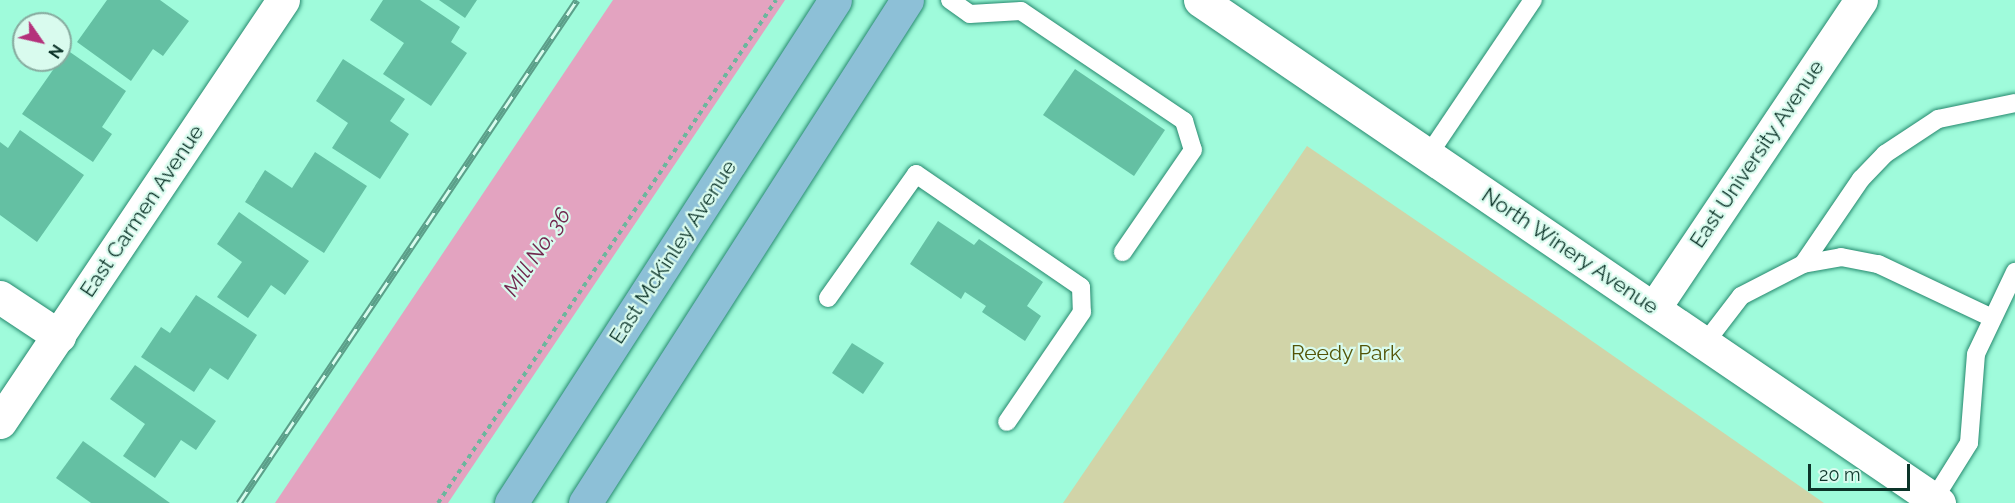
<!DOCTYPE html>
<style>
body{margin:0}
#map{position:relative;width:2015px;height:503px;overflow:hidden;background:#9ffbdb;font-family:Raleway,sans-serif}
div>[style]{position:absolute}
.green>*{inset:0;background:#d1d4a8}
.water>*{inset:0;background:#e3a3c0}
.building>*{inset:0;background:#64c0a3}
.path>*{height:4px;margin-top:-2px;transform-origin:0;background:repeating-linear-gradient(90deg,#6cb69d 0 4.5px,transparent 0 9px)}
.roads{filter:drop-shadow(0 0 2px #26896e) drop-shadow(0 0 2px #26896e)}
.lane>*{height:18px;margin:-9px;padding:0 9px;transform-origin:9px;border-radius:9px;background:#fff}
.street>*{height:33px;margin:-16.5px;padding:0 16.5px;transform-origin:16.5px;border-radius:16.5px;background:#fff}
.secondary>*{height:33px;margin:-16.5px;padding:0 16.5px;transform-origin:16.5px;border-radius:16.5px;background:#fff}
.primary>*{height:33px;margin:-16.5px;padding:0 16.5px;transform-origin:16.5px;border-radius:16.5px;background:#8dc0d7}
.rail>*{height:7px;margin-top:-3.5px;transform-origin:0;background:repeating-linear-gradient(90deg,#d9fbee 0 14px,#5b9f89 0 28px);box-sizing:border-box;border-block:2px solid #5b9f89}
span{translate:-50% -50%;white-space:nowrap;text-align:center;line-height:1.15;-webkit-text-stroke:4.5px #d9fbee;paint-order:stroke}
.street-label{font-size:21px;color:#0c3429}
.park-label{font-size:21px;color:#535407}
.water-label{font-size:22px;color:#71274e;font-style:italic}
.north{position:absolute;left:12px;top:12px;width:60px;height:60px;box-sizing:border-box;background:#d9fbee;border:2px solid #87ab9f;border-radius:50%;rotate:124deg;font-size:16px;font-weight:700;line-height:24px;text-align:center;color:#0c3429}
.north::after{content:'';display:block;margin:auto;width:21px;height:27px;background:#b4317b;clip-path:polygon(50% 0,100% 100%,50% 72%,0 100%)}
.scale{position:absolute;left:1808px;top:464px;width:102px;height:27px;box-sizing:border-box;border:3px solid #0c3429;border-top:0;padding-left:8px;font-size:18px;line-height:21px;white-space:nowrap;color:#0c3429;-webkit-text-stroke:4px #d9fbee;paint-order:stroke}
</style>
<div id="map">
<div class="green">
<div style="clip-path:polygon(1307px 146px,1559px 318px,1824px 503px,1063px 503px)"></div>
</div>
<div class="water">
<div style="clip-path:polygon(613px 0,785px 0,448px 503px,275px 503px)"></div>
</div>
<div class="building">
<div style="clip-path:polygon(107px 0,160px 0,189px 21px,163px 56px,153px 49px,131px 81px,77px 42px)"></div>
<div style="clip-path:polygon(383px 0,420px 0,460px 27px,451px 42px,467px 53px,431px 106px,383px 74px,404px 43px,370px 20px)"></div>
<div style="clip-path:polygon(439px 0,477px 0,465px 18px)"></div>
<div style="clip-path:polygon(67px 50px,126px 91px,102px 127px,112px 134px,93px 162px,22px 114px)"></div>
<div style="clip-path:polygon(343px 59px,405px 99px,390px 121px,409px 134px,380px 179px,332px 148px,348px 123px,316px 101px)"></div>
<div style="clip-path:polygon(1075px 69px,1165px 130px,1134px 176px,1043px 115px)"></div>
<div style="clip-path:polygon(20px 130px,84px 175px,37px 242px,0 215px,0 142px,8px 148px)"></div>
<div style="clip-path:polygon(315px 152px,367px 186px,324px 253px,245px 202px,265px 170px,292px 188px)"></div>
<div style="clip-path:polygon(239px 212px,309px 261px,285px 295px,271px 285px,248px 318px,217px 297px,242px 262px,217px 244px)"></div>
<div style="clip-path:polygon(938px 221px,974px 245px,979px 239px,1043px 282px,1027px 306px,1041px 316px,1025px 341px,982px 312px,986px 306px,965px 292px,961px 299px,910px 264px)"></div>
<div style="clip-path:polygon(196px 295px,257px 335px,228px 380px,210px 368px,194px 392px,141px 357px,161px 327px,170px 333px)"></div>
<div style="clip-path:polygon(852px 343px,884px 363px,863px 394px,832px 373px)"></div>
<div style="clip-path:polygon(135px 365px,216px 421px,196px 450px,181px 440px,155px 478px,123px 456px,145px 424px,110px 399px)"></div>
<div style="clip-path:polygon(83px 441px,170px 503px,91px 503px,56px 478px)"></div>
</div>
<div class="path">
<div style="left:438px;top:503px;width:606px;rotate:-56.1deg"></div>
</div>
<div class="roads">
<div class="lane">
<div style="left:950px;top:0;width:24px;rotate:35deg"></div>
<div style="left:970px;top:14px;width:51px;rotate:-3.4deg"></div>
<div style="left:1021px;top:11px;width:197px;rotate:34deg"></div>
<div style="left:1184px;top:121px;width:30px;rotate:73deg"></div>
<div style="left:1193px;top:150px;width:124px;rotate:124.5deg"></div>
<div style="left:1429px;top:154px;width:186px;rotate:-56deg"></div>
<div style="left:1803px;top:264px;width:103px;rotate:-55.7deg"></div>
<div style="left:1861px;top:179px;width:35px;rotate:-46deg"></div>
<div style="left:1885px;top:154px;width:64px;rotate:-33.4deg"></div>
<div style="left:1938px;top:119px;width:79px;rotate:-11.7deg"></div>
<div style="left:828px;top:298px;width:152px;rotate:-54.6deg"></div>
<div style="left:916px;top:174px;width:200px;rotate:34.4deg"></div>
<div style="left:1081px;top:287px;width:25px;rotate:88deg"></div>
<div style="left:1082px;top:312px;width:133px;rotate:124.3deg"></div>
<div style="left:1705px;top:343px;width:59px;rotate:-52.5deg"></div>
<div style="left:1741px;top:296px;width:70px;rotate:-27.3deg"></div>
<div style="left:1803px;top:264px;width:39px;rotate:-10deg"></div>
<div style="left:1841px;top:257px;width:38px;rotate:11deg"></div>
<div style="left:1878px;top:264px;width:126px;rotate:25.3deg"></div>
<div style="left:1934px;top:499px;width:66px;rotate:-58deg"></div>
<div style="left:1969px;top:443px;width:89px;rotate:-85.5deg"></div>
<div style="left:1976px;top:354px;width:91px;rotate:-64.6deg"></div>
</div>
<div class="street">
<div style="left:0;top:297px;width:71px;rotate:33.5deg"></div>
<div style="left:1654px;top:308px;width:371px;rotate:-56.1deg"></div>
<div style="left:0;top:422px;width:508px;rotate:-56.15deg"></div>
</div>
<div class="secondary">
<div style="left:1200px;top:0;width:894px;rotate:34.24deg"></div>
</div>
<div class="primary">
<div style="left:511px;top:503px;width:598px;rotate:-57.21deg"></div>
<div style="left:585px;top:503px;width:597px;rotate:-57.37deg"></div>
</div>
</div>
<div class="rail">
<div style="left:239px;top:503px;width:606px;rotate:-56.1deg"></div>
</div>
<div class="street-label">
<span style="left:1757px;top:154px;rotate:-56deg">East University Avenue</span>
<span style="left:142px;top:211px;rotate:-56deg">East Carmen Avenue</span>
<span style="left:1570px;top:251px;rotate:34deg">North Winery Avenue</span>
<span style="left:673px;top:252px;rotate:-57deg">East McKinley Avenue</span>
</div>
<div class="park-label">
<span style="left:1346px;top:353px">Reedy Park</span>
</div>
<div class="water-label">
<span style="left:537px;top:252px;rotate:-56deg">Mill No. 36</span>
</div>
<div class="north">N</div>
<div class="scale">20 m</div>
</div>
